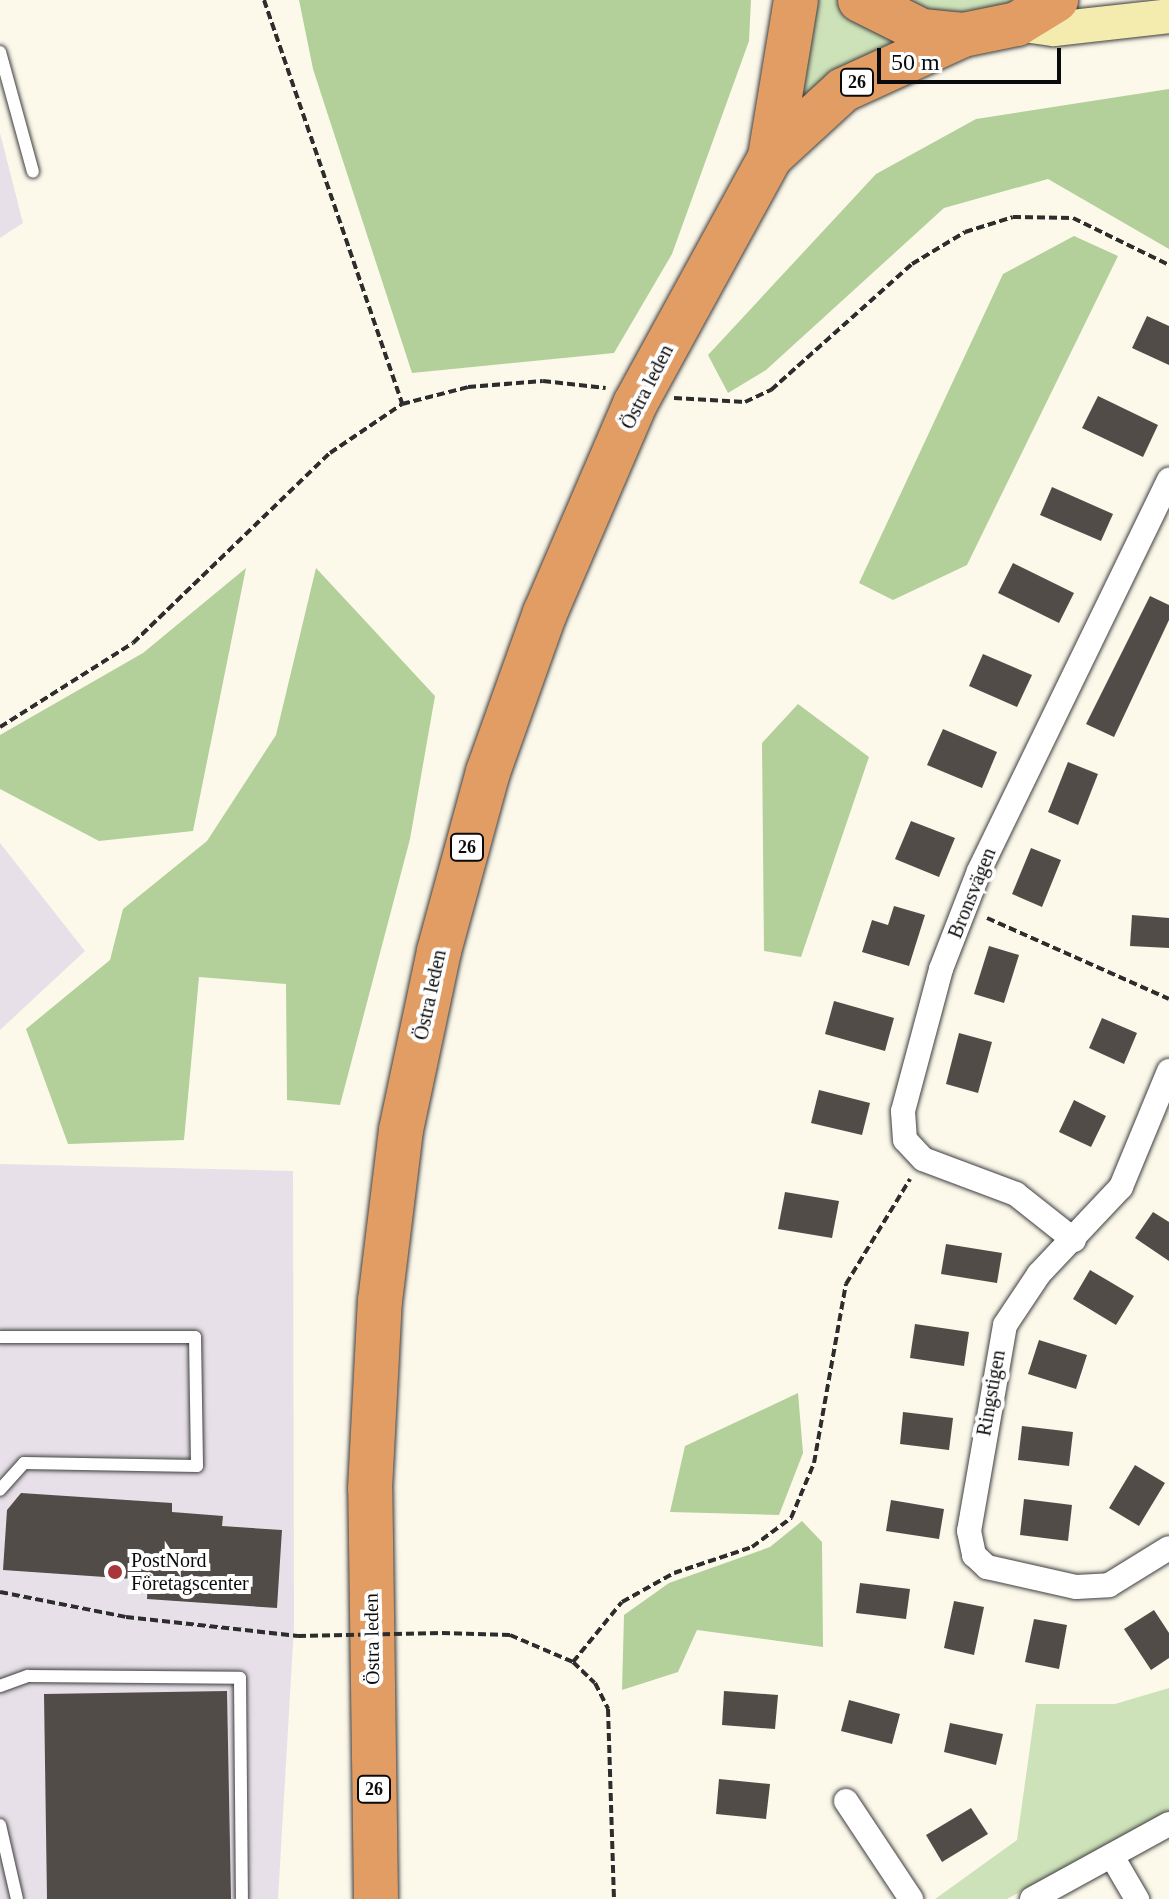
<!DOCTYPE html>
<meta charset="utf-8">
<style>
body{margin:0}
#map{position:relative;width:1169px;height:1899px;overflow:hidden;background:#fcf9eb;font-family:"Times New Roman",serif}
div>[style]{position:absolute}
.industrial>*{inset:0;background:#e8e0e9}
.green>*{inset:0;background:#cee2b9}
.forest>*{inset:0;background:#b3d09b}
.building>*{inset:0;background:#524c49}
.path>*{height:4px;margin-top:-2px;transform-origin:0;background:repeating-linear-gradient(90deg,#2d2d2d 0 8px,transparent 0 12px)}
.roads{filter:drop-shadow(0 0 2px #3e3e3e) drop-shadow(0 0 2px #3e3e3e)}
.lane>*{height:12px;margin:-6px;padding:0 6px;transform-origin:6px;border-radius:6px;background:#fff}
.street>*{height:24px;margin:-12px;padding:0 12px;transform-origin:12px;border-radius:12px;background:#fff}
.secondary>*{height:34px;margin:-17px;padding:0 17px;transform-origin:17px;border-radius:17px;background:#f4ecae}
.highway>*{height:44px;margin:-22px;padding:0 22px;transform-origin:22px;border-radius:22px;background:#e19d64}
.path-bridge>*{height:4px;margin-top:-2px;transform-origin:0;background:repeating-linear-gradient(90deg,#2d2d2d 0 8px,transparent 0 12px)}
.dots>*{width:22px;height:22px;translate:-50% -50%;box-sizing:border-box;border:4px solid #fff;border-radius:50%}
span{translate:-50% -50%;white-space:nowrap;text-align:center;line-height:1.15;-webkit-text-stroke:8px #fff;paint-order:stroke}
.shield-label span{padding:2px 6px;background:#fff;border:2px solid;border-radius:6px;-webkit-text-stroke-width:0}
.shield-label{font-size:18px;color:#0b0b0b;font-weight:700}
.street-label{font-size:20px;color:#0b0b0b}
.poi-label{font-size:20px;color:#0b0b0b}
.left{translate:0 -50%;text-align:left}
.scale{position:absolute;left:877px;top:48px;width:184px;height:36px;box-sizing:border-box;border:4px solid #0b0b0b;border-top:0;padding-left:10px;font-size:24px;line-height:28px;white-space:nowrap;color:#0b0b0b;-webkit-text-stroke:6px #fff;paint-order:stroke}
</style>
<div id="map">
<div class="industrial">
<div style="clip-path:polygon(0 133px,23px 223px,0 238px)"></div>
<div style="clip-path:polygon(0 843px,85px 951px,0 1030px)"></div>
<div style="clip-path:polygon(0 1164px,293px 1171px,294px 1627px,278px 1899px,0 1899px)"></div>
</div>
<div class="green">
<div style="clip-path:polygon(812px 0,841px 0,926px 42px,796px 114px)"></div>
<div style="clip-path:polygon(885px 0,1031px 0,948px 21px)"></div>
<div style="clip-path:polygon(1169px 1688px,1169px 1812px,1007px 1899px,935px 1899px,1017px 1840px,1036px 1704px,1115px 1704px)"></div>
</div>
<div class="forest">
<div style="clip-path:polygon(299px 0,751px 0,749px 41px,672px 254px,614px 353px,412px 373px,313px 69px)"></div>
<div style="clip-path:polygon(1169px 89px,1169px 249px,1048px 179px,944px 208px,766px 370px,728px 393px,708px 355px,876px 174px,976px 119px)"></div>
<div style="clip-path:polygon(1074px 236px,1118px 256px,967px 565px,893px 600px,859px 583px,1003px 274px)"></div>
<div style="clip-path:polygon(246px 568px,193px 831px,99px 841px,0 789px,0 735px,143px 653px)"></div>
<div style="clip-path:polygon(316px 568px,435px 696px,410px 839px,340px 1105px,287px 1100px,286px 984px,199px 977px,184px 1140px,68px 1144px,26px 1029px,110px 960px,123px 909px,207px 841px,276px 735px)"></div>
<div style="clip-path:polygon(798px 704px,869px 757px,801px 957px,764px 951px,762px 743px)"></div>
<div style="clip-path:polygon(798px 1393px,803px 1453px,779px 1515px,670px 1512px,685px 1446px)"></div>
<div style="clip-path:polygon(802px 1521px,822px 1542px,823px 1647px,697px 1630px,678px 1672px,622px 1690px,624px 1615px,669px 1583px,770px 1547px)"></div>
</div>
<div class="building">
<div style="clip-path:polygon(1147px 316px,1169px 326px,1169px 365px,1132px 348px)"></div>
<div style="clip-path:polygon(1098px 396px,1158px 425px,1143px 457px,1082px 428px)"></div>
<div style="clip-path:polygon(1052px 487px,1113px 514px,1101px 541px,1040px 515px)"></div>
<div style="clip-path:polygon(1013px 563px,1074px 593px,1059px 623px,998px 593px)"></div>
<div style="clip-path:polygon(1150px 596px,1169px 605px,1169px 620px,1114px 737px,1086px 724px)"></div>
<div style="clip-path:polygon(983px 654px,1032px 675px,1017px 707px,969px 686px)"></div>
<div style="clip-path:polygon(943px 729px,997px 752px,982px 788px,927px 765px)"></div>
<div style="clip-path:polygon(1068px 762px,1098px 774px,1078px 825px,1048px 812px)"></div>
<div style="clip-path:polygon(911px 821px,955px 838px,939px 877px,895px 859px)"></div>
<div style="clip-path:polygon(1031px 848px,1061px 860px,1042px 907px,1012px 894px)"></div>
<div style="clip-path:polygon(894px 906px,925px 915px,909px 966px,862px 952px,872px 920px,888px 925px)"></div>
<div style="clip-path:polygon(1132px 915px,1169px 918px,1169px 948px,1130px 946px)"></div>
<div style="clip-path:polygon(989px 946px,1019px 955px,1004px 1003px,974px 994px)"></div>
<div style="clip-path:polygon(834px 1001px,894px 1018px,885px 1051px,825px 1034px)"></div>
<div style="clip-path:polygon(1102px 1018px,1137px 1033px,1124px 1064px,1089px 1048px)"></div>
<div style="clip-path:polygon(959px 1033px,992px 1042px,978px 1093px,946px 1084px)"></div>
<div style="clip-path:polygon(819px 1090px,870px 1103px,862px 1135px,811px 1123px)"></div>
<div style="clip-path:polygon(1074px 1100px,1106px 1116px,1091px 1147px,1059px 1132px)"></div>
<div style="clip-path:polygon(785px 1192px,839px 1201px,832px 1238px,778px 1229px)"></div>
<div style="clip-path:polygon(1153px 1212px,1169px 1222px,1169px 1261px,1135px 1238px)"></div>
<div style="clip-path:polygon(946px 1244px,1002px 1253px,997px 1283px,941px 1274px)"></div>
<div style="clip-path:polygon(1090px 1270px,1134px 1296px,1116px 1325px,1073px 1299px)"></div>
<div style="clip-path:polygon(915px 1324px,969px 1332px,964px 1366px,910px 1358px)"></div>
<div style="clip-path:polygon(1039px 1340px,1087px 1355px,1076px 1389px,1028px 1374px)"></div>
<div style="clip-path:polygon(903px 1412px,953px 1418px,949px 1450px,900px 1444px)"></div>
<div style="clip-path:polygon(1022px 1426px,1073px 1432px,1069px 1466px,1018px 1460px)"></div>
<div style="clip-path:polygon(1135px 1465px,1165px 1483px,1139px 1526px,1109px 1508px)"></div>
<div style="clip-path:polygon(21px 1493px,172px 1503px,172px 1512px,223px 1516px,222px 1526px,282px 1530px,277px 1608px,147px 1599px,148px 1580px,3px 1570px,7px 1510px)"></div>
<div style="clip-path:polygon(1024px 1499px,1072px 1505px,1068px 1541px,1020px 1535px)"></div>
<div style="clip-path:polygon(891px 1500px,944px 1509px,939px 1539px,886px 1531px)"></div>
<div style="clip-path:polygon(860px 1583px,910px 1589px,906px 1619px,856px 1613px)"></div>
<div style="clip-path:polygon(954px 1601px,984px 1607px,974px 1655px,944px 1648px)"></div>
<div style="clip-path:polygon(1154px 1610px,1169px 1633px,1169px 1658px,1151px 1670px,1124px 1629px)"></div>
<div style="clip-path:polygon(1034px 1619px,1067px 1625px,1059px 1669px,1025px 1662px)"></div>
<div style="clip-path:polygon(227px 1691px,231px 1899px,47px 1899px,44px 1694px)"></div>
<div style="clip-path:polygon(724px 1691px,778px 1695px,775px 1729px,722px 1725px)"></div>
<div style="clip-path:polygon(849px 1700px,900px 1714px,892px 1744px,841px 1731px)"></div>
<div style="clip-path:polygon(950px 1723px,1003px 1734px,996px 1765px,944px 1752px)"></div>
<div style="clip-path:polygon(719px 1779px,770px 1784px,766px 1819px,716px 1814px)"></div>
<div style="clip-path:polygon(971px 1808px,988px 1834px,942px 1862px,926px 1835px)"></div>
</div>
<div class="path">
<div style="left:264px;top:0;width:427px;rotate:71.1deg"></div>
<div style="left:674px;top:398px;width:71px;rotate:3.2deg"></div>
<div style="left:745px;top:402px;width:29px;rotate:-25deg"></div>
<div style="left:771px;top:390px;width:189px;rotate:-41.8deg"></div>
<div style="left:912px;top:264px;width:62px;rotate:-31.1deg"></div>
<div style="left:965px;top:232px;width:50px;rotate:-17.4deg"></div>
<div style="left:1013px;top:217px;width:60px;rotate:1deg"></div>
<div style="left:1073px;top:218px;width:107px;rotate:26.1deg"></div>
<div style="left:0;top:727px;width:157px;rotate:-32.3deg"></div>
<div style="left:133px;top:643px;width:274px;rotate:-44deg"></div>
<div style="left:330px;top:453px;width:87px;rotate:-34.2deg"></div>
<div style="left:402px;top:404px;width:68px;rotate:-14.4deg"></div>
<div style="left:468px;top:387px;width:75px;rotate:-4.6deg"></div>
<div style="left:543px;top:381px;width:63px;rotate:6.3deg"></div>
<div style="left:987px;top:918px;width:199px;rotate:24deg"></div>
<div style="left:0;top:1592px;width:128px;rotate:11.2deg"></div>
<div style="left:126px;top:1617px;width:173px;rotate:6.3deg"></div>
<div style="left:442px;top:1633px;width:68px;rotate:1.7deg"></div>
<div style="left:510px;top:1635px;width:69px;rotate:23.2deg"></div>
<div style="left:573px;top:1662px;width:30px;rotate:44deg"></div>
<div style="left:595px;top:1683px;width:29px;rotate:63deg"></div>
<div style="left:608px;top:1709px;width:190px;rotate:88.2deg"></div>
<div style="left:573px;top:1662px;width:77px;rotate:-50.8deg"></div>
<div style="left:622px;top:1602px;width:60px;rotate:-29.1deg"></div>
<div style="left:674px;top:1573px;width:82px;rotate:-18.4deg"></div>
<div style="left:752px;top:1547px;width:49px;rotate:-36.6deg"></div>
<div style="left:791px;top:1518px;width:60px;rotate:-67.3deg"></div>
<div style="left:814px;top:1463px;width:182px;rotate:-79.9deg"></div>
<div style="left:846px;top:1284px;width:123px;rotate:-58.6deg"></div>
</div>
<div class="roads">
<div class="lane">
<div style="left:0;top:52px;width:124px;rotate:74.6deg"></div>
<div style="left:0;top:1337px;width:195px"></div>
<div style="left:195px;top:1337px;width:129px;rotate:89.1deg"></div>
<div style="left:197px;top:1466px;width:173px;rotate:-179deg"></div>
<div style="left:24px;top:1463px;width:36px;rotate:132deg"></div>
<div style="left:0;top:1686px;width:30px;rotate:-20deg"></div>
<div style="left:28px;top:1676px;width:212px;rotate:0.5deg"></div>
<div style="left:240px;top:1678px;width:221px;rotate:89.5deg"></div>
<div style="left:0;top:1825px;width:76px;rotate:77.1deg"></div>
</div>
<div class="street">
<div style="left:1169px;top:1071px;width:126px;rotate:112.5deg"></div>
<div style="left:1121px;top:1187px;width:120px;rotate:133.3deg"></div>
<div style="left:1039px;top:1274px;width:61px;rotate:123.7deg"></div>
<div style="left:1005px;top:1325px;width:209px;rotate:99.9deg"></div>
<div style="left:969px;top:1531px;width:25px;rotate:78deg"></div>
<div style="left:974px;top:1555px;width:18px;rotate:43deg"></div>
<div style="left:987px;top:1567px;width:91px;rotate:12.7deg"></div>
<div style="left:1076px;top:1587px;width:33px;rotate:-3deg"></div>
<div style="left:1109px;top:1585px;width:70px;rotate:-31.7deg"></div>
<div style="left:1074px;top:1240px;width:74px;rotate:-141.6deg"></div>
<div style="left:1016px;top:1194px;width:99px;rotate:-159.4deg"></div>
<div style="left:923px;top:1159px;width:26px;rotate:-133deg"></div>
<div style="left:905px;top:1140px;width:29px;rotate:-94deg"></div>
<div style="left:903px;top:1111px;width:147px;rotate:-75deg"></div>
<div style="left:941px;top:969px;width:105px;rotate:-68.8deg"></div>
<div style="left:979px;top:871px;width:435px;rotate:-64.1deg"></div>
<div style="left:846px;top:1801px;width:118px;rotate:56.4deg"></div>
<div style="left:1113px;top:1858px;width:48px;rotate:59.7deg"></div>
<div style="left:1032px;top:1899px;width:156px;rotate:-28.7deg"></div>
</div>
<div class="secondary">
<div style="left:1017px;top:24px;width:37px;rotate:8deg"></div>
<div style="left:1054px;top:29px;width:116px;rotate:-6.4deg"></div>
</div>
<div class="highway">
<div style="left:860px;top:0;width:69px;rotate:26.6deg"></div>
<div style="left:922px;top:31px;width:41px;rotate:5.6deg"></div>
<div style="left:963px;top:35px;width:55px;rotate:-11.5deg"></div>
<div style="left:1017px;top:24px;width:46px;rotate:-31.6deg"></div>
<div style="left:770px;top:157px;width:99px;rotate:-42.5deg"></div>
<div style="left:843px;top:90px;width:132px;rotate:-24.6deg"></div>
<div style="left:376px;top:1899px;width:410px;rotate:-90.8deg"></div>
<div style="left:370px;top:1489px;width:188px;rotate:-87deg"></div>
<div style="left:380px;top:1301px;width:172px;rotate:-83deg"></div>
<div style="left:401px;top:1130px;width:183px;rotate:-78deg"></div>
<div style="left:439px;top:951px;width:186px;rotate:-74.7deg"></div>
<div style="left:488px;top:772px;width:169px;rotate:-70.3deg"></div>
<div style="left:545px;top:613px;width:228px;rotate:-66.7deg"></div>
<div style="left:635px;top:404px;width:281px;rotate:-61.3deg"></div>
<div style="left:770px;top:157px;width:159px;rotate:-80.6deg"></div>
</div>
</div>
<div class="path-bridge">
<div style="left:298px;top:1636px;width:144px;rotate:-1.2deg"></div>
</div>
<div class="dots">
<div style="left:115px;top:1572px;background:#a8363b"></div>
</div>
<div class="shield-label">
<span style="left:857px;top:82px">26</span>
<span style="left:467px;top:847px">26</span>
<span style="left:374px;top:1789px">26</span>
</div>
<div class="street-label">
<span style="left:647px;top:387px;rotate:-63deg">Östra leden</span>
<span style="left:972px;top:893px;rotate:-68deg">Bronsvägen</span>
<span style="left:430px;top:995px;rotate:-78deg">Östra leden</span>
<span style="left:991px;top:1393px;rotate:-80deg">Ringstigen</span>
<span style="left:372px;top:1639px;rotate:-91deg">Östra leden</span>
</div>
<div class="poi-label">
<span class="left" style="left:131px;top:1572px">PostNord<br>Företagscenter</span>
</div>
<div class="scale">50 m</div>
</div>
